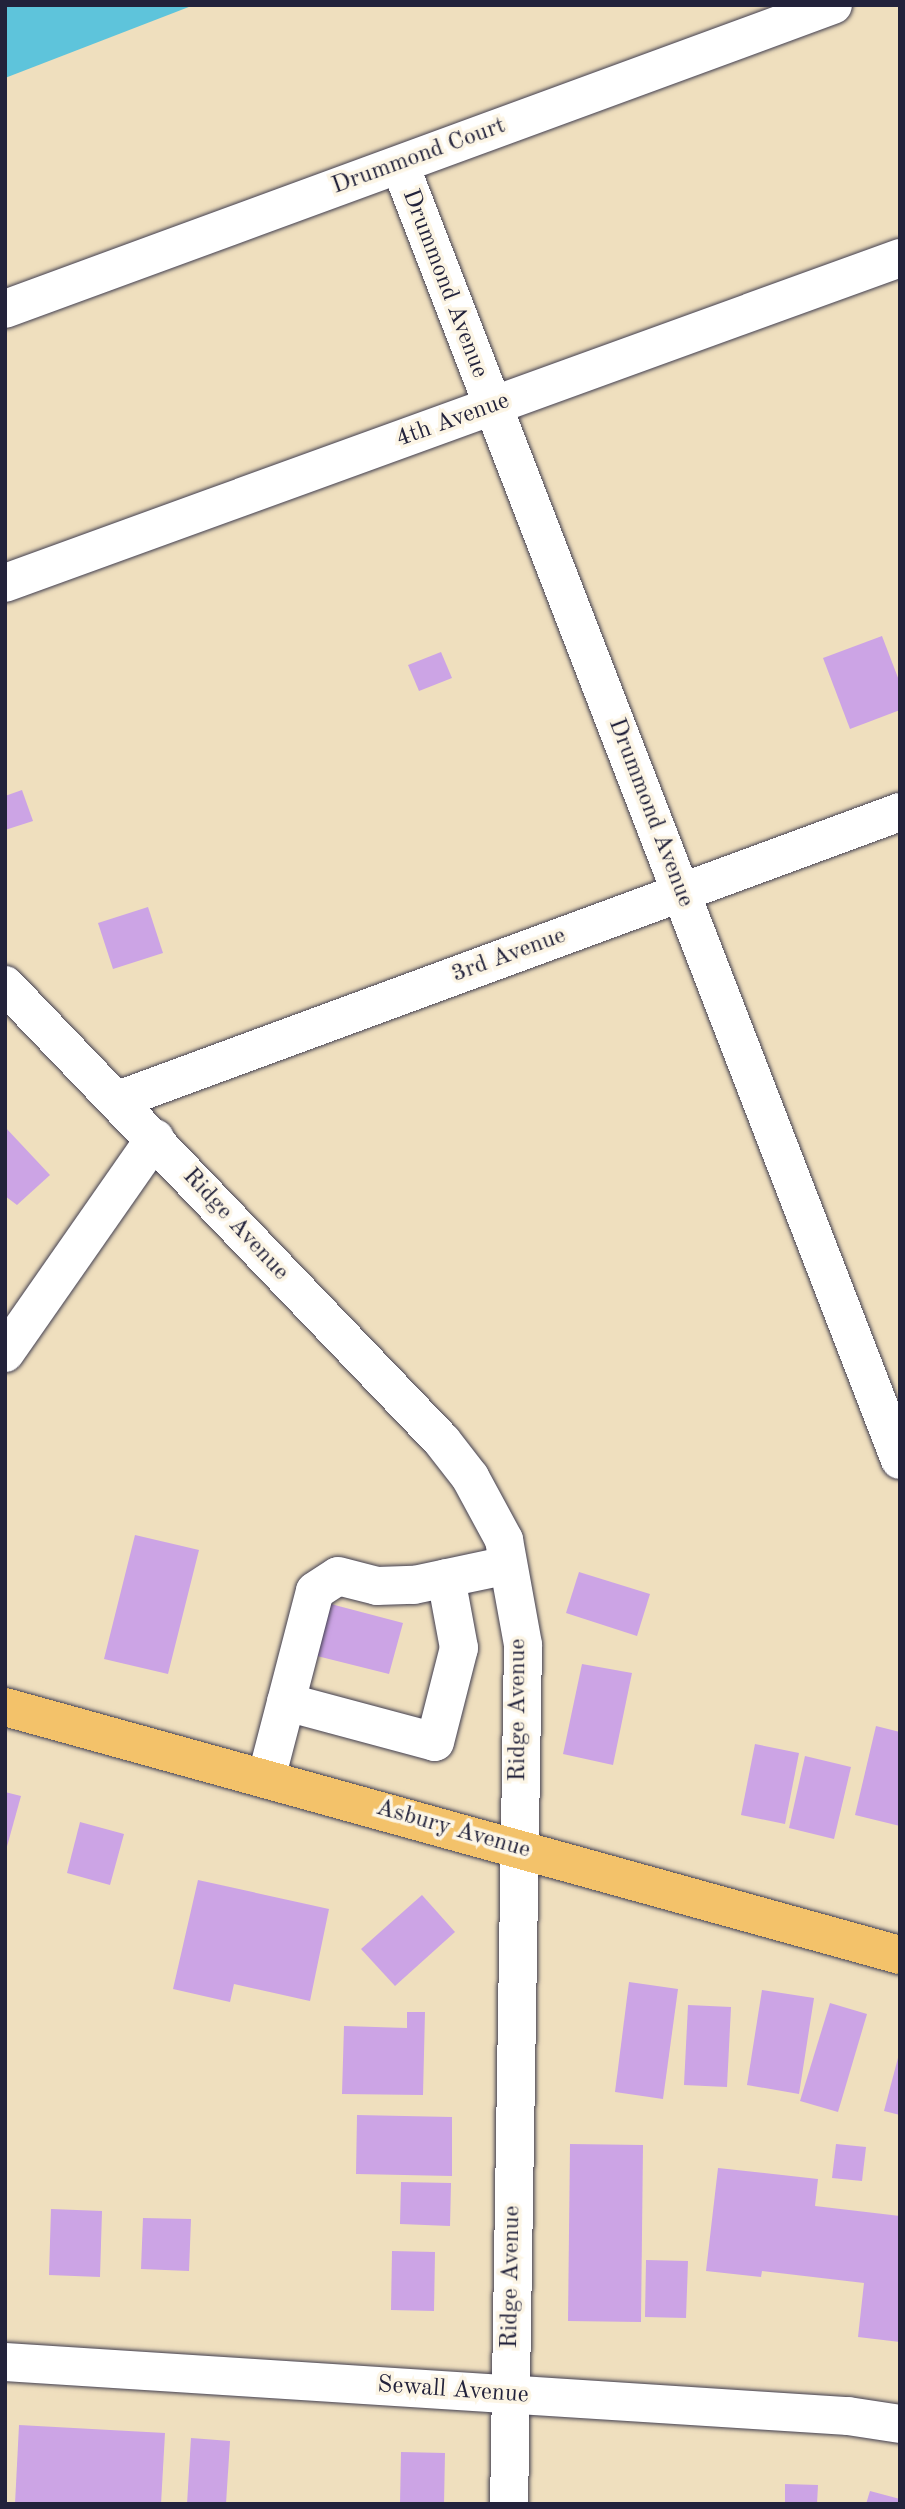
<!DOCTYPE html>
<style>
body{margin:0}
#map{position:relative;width:905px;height:2509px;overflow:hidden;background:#efdfbe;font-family:"Old Standard TT",serif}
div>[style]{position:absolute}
.water>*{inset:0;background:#5ec4db}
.building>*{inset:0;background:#cca4e5}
.roads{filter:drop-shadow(0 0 2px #413e4f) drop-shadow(0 0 2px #413e4f)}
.minor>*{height:38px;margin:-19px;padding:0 19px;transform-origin:19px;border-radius:19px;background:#fff}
.major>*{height:38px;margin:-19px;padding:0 19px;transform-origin:19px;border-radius:19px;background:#f3c26a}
span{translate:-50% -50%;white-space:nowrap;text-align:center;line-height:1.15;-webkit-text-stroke:7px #fcf5e5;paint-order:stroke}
.street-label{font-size:24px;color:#22223b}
.frame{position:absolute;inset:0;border:7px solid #22223b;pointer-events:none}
</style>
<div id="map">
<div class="water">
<div style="clip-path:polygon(5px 5px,194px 5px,5px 78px)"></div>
</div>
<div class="building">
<div style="clip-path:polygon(882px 636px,900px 683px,900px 710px,850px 729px,823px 658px)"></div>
<div style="clip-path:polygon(441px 652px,452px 678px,419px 691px,408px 665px)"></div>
<div style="clip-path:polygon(22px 790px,33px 821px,5px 830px,5px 796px)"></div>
<div style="clip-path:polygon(148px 907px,163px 953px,113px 969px,98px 923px)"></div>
<div style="clip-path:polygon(5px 1127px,50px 1175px,17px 1205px,5px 1196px)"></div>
<div style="clip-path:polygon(135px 1535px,199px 1550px,168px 1674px,104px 1659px)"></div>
<div style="clip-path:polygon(579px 1572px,650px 1594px,637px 1636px,566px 1613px)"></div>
<div style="clip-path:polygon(327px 1603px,403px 1623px,389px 1674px,313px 1655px)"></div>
<div style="clip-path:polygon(582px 1664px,632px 1673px,613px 1765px,563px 1754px)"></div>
<div style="clip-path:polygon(876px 1726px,900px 1732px,900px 1826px,855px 1815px)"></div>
<div style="clip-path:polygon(755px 1744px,799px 1753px,785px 1824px,741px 1815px)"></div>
<div style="clip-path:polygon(805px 1756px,851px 1767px,834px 1839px,789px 1828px)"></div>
<div style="clip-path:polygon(5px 1792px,21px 1796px,6px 1850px,5px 1850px)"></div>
<div style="clip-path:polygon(80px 1822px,124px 1834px,110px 1885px,67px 1873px)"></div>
<div style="clip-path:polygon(198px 1880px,329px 1909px,310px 2001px,234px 1984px,230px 2002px,173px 1989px)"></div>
<div style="clip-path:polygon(422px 1895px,455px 1932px,395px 1986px,361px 1949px)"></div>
<div style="clip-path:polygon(629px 1982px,678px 1989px,663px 2099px,615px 2092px)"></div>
<div style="clip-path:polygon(762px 1990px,814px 1998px,799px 2094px,747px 2085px)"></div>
<div style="clip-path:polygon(830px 2003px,867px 2014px,838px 2112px,800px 2101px)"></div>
<div style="clip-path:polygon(688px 2005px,731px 2007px,727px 2087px,684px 2085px)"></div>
<div style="clip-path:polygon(407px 2012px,425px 2012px,423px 2095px,342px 2094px,344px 2026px,407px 2028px)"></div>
<div style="clip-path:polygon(899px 2054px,900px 2054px,900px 2115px,884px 2111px)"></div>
<div style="clip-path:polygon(357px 2115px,452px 2117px,452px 2176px,356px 2174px)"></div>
<div style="clip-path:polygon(570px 2144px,643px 2145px,641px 2322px,568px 2321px)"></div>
<div style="clip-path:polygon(836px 2144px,866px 2147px,862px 2181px,832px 2178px)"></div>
<div style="clip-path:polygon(718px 2168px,818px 2179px,815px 2206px,900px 2216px,900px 2342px,858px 2337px,864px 2283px,762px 2271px,761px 2277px,706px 2271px)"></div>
<div style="clip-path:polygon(401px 2182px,451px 2183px,450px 2226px,400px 2224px)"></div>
<div style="clip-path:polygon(51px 2209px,102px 2211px,100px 2277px,49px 2275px)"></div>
<div style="clip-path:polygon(143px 2218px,191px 2219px,189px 2271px,141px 2269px)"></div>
<div style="clip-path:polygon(392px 2251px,435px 2252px,434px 2311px,391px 2310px)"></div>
<div style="clip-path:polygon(646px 2260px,688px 2261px,686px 2318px,645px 2317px)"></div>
<div style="clip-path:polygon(19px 2425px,165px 2433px,161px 2504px,15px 2504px)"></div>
<div style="clip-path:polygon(191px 2438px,230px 2441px,226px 2504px,187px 2504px)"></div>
<div style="clip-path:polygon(401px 2452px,445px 2453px,444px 2504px,400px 2504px)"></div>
<div style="clip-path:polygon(785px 2484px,818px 2485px,817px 2504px,785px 2504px)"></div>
<div style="clip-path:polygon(870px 2491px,900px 2499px,900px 2504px,866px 2504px)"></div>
</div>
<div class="roads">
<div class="minor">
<div style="left:400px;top:165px;width:1388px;rotate:68.89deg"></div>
<div style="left:5px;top:309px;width:882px;rotate:-20.16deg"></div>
<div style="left:5px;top:583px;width:952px;rotate:-19.96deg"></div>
<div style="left:5px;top:985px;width:632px;rotate:46.22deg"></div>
<div style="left:442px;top:1441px;width:46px;rotate:52.1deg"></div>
<div style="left:470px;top:1477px;width:72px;rotate:61.6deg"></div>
<div style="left:504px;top:1540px;width:107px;rotate:79.7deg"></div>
<div style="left:523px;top:1645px;width:859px;rotate:90.93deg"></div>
<div style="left:118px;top:1100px;width:833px;rotate:-20.22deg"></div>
<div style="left:5px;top:1353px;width:262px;rotate:-55.1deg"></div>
<div style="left:286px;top:1702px;width:154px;rotate:15deg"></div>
<div style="left:435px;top:1742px;width:97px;rotate:-75.7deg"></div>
<div style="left:459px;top:1648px;width:71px;rotate:-100.5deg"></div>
<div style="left:266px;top:1779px;width:194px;rotate:-75.4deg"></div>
<div style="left:315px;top:1591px;width:27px;rotate:-33deg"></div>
<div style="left:338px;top:1576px;width:40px;rotate:14.4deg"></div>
<div style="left:377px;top:1586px;width:37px;rotate:-2deg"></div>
<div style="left:414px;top:1585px;width:96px;rotate:-12deg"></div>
<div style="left:5px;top:2362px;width:845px;rotate:3.67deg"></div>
<div style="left:848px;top:2416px;width:53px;rotate:8.7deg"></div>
</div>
<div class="major">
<div style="left:5px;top:1707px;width:929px;rotate:15.49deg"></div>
</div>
</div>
<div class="street-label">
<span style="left:419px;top:157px;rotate:-20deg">Drummond Court</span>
<span style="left:444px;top:284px;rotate:69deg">Drummond Avenue</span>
<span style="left:453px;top:421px;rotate:-20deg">4th Avenue</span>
<span style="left:650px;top:813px;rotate:69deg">Drummond Avenue</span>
<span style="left:509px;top:956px;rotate:-20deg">3rd Avenue</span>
<span style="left:235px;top:1225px;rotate:47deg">Ridge Avenue</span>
<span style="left:519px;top:1710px;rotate:-90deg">Ridge Avenue</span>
<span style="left:453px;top:1830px;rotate:16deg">Asbury Avenue</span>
<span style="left:512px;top:2277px;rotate:-89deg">Ridge Avenue</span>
<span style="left:453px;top:2391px;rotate:4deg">Sewall Avenue</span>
</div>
<div class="frame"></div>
</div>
